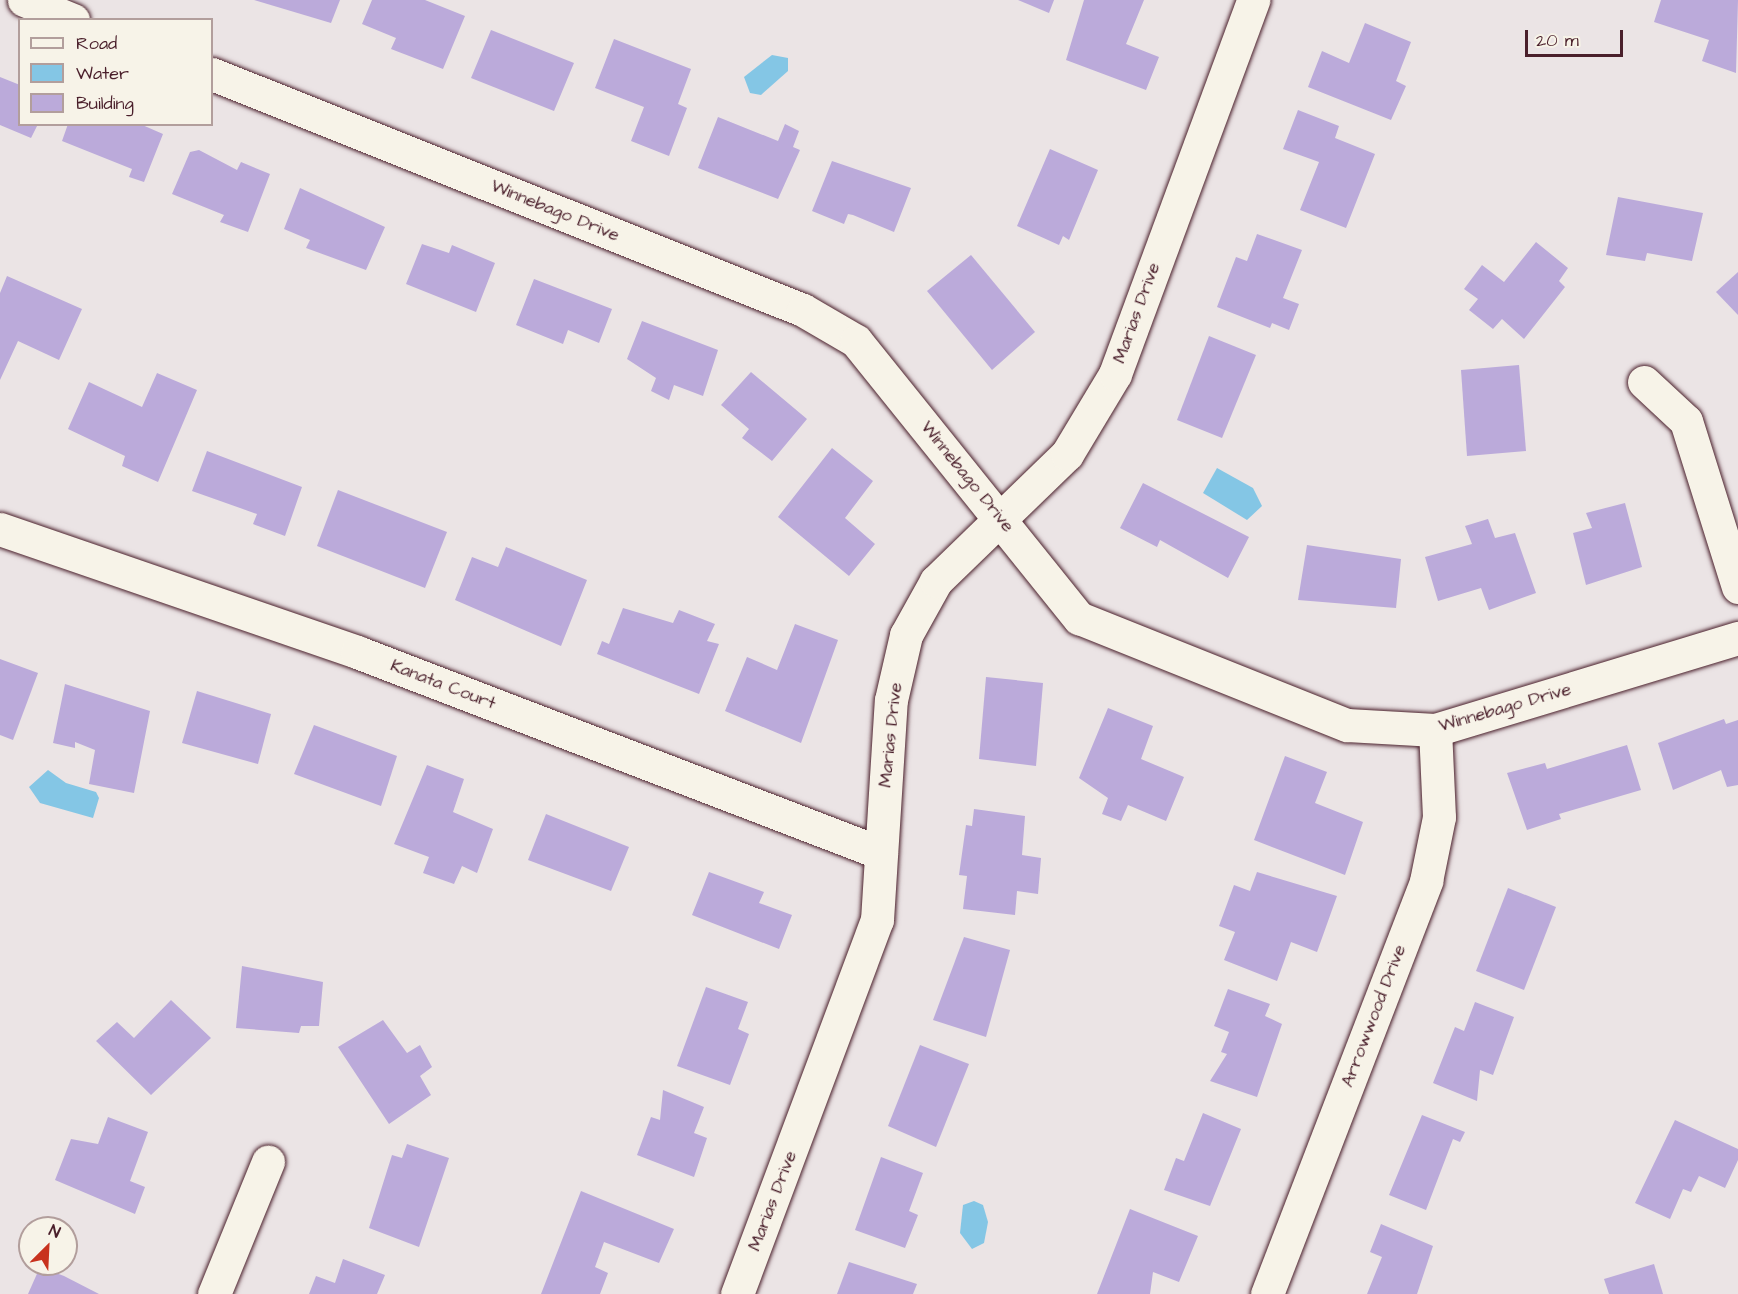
<!DOCTYPE html>
<style>
body{margin:0}
#map{position:relative;width:1738px;height:1294px;overflow:hidden;background:#ebe4e5;font-family:"Architects Daughter",sans-serif}
div>[style]{position:absolute}
.water>*{inset:0;background:#84c6e5}
.building>*{inset:0;background:#bbaada}
.roads{filter:drop-shadow(0 0 2px #4a1f2b) drop-shadow(0 0 2px #4a1f2b)}
.minor>*{height:33px;margin:-16.5px;padding:0 16.5px;transform-origin:16.5px;border-radius:16.5px;background:#f7f3e8}
span{translate:-50% -50%;white-space:nowrap;text-align:center;line-height:1.15;-webkit-text-stroke:5px #f7f3e8;paint-order:stroke}
.street-label{font-size:18px;color:#4a1f2b}
.legend{position:absolute;left:18px;top:18px;width:195px;height:108px;box-sizing:border-box;background:#f7f3e8;border:2px solid #b29e9c;margin:0;padding:8px 10px;list-style:none;font-size:18px;color:#4a1f2b}
.legend li{display:flex;align-items:center;gap:12px;height:30px}
.legend b{width:30px;border:2px solid #b29e9c}
.north{position:absolute;left:18px;top:1216px;width:60px;height:60px;box-sizing:border-box;background:#f7f3e8;border:2px solid #b29e9c;border-radius:50%;rotate:24deg;font-size:16px;font-weight:700;line-height:24px;text-align:center;color:#4a1f2b}
.north::after{content:'';display:block;margin:auto;width:21px;height:27px;background:#c8321e;clip-path:polygon(50% 0,100% 100%,50% 72%,0 100%)}
.scale{position:absolute;left:1525px;top:30px;width:98px;height:27px;box-sizing:border-box;border:3px solid #4a1f2b;border-top:0;padding-left:8px;font-size:18px;line-height:21px;white-space:nowrap;color:#4a1f2b;-webkit-text-stroke:4px #f7f3e8;paint-order:stroke}
</style>
<div id="map">
<div class="water">
<div style="clip-path:polygon(772px 55px,788px 58px,788px 71px,761px 95px,750px 93px,744px 77px)"></div>
<div style="clip-path:polygon(1217px 468px,1253px 488px,1262px 506px,1247px 520px,1203px 493px)"></div>
<div style="clip-path:polygon(48px 770px,66px 783px,96px 792px,99px 798px,93px 818px,40px 803px,29px 787px)"></div>
<div style="clip-path:polygon(974px 1201px,983px 1205px,988px 1222px,984px 1243px,972px 1249px,960px 1233px,963px 1205px)"></div>
</div>
<div class="building">
<div style="clip-path:polygon(254px 0,340px 0,331px 23px)"></div>
<div style="clip-path:polygon(372px 0,425px 0,465px 16px,443px 69px,391px 49px,396px 38px,362px 24px)"></div>
<div style="clip-path:polygon(1018px 0,1054px 0,1049px 13px)"></div>
<div style="clip-path:polygon(1084px 0,1144px 0,1126px 44px,1159px 57px,1146px 90px,1066px 60px)"></div>
<div style="clip-path:polygon(1661px 0,1738px 0,1736px 73px,1702px 61px,1709px 40px,1654px 22px)"></div>
<div style="clip-path:polygon(1365px 23px,1411px 42px,1396px 81px,1406px 86px,1391px 120px,1308px 87px,1322px 51px,1349px 63px)"></div>
<div style="clip-path:polygon(491px 30px,574px 63px,554px 111px,471px 78px)"></div>
<div style="clip-path:polygon(614px 39px,691px 69px,678px 104px,687px 108px,669px 156px,631px 141px,644px 107px,595px 88px)"></div>
<div style="clip-path:polygon(0 77px,20px 85px,20px 124px,38px 124px,31px 138px,0 125px)"></div>
<div style="clip-path:polygon(1298px 110px,1339px 126px,1335px 138px,1375px 154px,1346px 228px,1300px 210px,1319px 162px,1283px 149px)"></div>
<div style="clip-path:polygon(718px 117px,778px 141px,785px 124px,799px 131px,793px 147px,800px 150px,778px 199px,698px 168px)"></div>
<div style="clip-path:polygon(68px 124px,140px 124px,163px 134px,144px 182px,129px 177px,132px 169px,62px 141px)"></div>
<div style="clip-path:polygon(1050px 149px,1098px 170px,1069px 240px,1063px 236px,1059px 245px,1017px 226px)"></div>
<div style="clip-path:polygon(199px 150px,237px 170px,241px 162px,270px 174px,248px 232px,220px 222px,224px 215px,172px 194px,190px 152px)"></div>
<div style="clip-path:polygon(832px 161px,911px 188px,894px 232px,853px 215px,848px 214px,844px 224px,812px 211px)"></div>
<div style="clip-path:polygon(300px 188px,385px 227px,366px 270px,306px 248px,310px 240px,284px 229px)"></div>
<div style="clip-path:polygon(1618px 197px,1703px 213px,1692px 261px,1647px 253px,1645px 261px,1606px 255px)"></div>
<div style="clip-path:polygon(1257px 234px,1302px 250px,1283px 298px,1299px 304px,1289px 330px,1272px 323px,1270px 328px,1217px 307px,1236px 257px,1247px 261px)"></div>
<div style="clip-path:polygon(1536px 242px,1568px 268px,1559px 281px,1565px 287px,1524px 339px,1502px 319px,1493px 329px,1469px 310px,1478px 299px,1464px 289px,1482px 265px,1504px 282px)"></div>
<div style="clip-path:polygon(422px 244px,449px 253px,452px 245px,495px 263px,476px 312px,406px 284px)"></div>
<div style="clip-path:polygon(971px 255px,1035px 332px,992px 370px,927px 291px)"></div>
<div style="clip-path:polygon(1738px 272px,1738px 315px,1716px 292px)"></div>
<div style="clip-path:polygon(7px 276px,82px 309px,59px 360px,18px 341px,0 380px,0 293px)"></div>
<div style="clip-path:polygon(534px 279px,612px 309px,599px 343px,568px 330px,563px 344px,516px 325px)"></div>
<div style="clip-path:polygon(642px 321px,718px 350px,703px 396px,674px 385px,669px 400px,651px 391px,656px 378px,627px 359px)"></div>
<div style="clip-path:polygon(1209px 336px,1256px 355px,1222px 438px,1177px 420px)"></div>
<div style="clip-path:polygon(1519px 365px,1526px 451px,1467px 456px,1461px 370px)"></div>
<div style="clip-path:polygon(751px 372px,807px 419px,772px 461px,742px 438px,749px 429px,721px 405px)"></div>
<div style="clip-path:polygon(157px 373px,197px 390px,158px 482px,122px 466px,125px 456px,68px 429px,89px 382px,142px 407px)"></div>
<div style="clip-path:polygon(832px 448px,873px 481px,845px 518px,875px 544px,849px 576px,778px 517px)"></div>
<div style="clip-path:polygon(207px 451px,302px 487px,285px 536px,253px 524px,257px 514px,192px 491px)"></div>
<div style="clip-path:polygon(1143px 483px,1249px 537px,1228px 578px,1160px 540px,1157px 547px,1120px 528px)"></div>
<div style="clip-path:polygon(338px 490px,447px 532px,425px 588px,317px 546px)"></div>
<div style="clip-path:polygon(1625px 503px,1642px 567px,1586px 585px,1573px 533px,1592px 528px,1586px 513px)"></div>
<div style="clip-path:polygon(1488px 519px,1495px 538px,1515px 533px,1536px 593px,1489px 610px,1481px 588px,1438px 601px,1425px 557px,1472px 544px,1465px 526px)"></div>
<div style="clip-path:polygon(1307px 545px,1401px 559px,1396px 608px,1298px 600px)"></div>
<div style="clip-path:polygon(506px 547px,587px 580px,561px 646px,455px 600px,472px 557px,498px 567px)"></div>
<div style="clip-path:polygon(623px 608px,673px 623px,679px 610px,715px 624px,707px 641px,719px 644px,699px 694px,597px 654px,602px 641px,609px 644px)"></div>
<div style="clip-path:polygon(795px 624px,838px 640px,801px 743px,725px 711px,747px 657px,777px 670px)"></div>
<div style="clip-path:polygon(0 659px,38px 673px,13px 740px,0 735px)"></div>
<div style="clip-path:polygon(986px 677px,1043px 683px,1036px 766px,979px 759px)"></div>
<div style="clip-path:polygon(65px 684px,150px 711px,134px 793px,89px 784px,95px 750px,75px 742px,75px 748px,53px 743px)"></div>
<div style="clip-path:polygon(197px 691px,271px 714px,258px 764px,182px 743px)"></div>
<div style="clip-path:polygon(1108px 708px,1153px 726px,1141px 759px,1184px 777px,1166px 821px,1128px 805px,1121px 821px,1102px 814px,1108px 798px,1079px 778px)"></div>
<div style="clip-path:polygon(1724px 719px,1726px 724px,1738px 720px,1738px 785px,1727px 787px,1721px 770px,1673px 790px,1658px 743px)"></div>
<div style="clip-path:polygon(314px 725px,397px 756px,381px 806px,294px 774px)"></div>
<div style="clip-path:polygon(1627px 745px,1641px 790px,1559px 814px,1561px 819px,1527px 830px,1507px 773px,1545px 763px,1547px 769px)"></div>
<div style="clip-path:polygon(1285px 756px,1327px 772px,1315px 803px,1363px 822px,1345px 875px,1254px 840px)"></div>
<div style="clip-path:polygon(427px 765px,464px 779px,453px 812px,493px 829px,477px 873px,462px 866px,454px 884px,423px 873px,429px 857px,394px 844px)"></div>
<div style="clip-path:polygon(974px 809px,1025px 816px,1022px 855px,1041px 858px,1038px 894px,1017px 891px,1015px 915px,963px 909px,967px 876px,959px 875px,966px 825px,972px 826px)"></div>
<div style="clip-path:polygon(546px 814px,629px 847px,611px 891px,528px 860px)"></div>
<div style="clip-path:polygon(709px 872px,764px 892px,759px 903px,792px 915px,779px 949px,692px 915px)"></div>
<div style="clip-path:polygon(1257px 872px,1337px 896px,1317px 952px,1291px 942px,1277px 981px,1224px 960px,1235px 932px,1219px 926px,1234px 885px,1250px 891px)"></div>
<div style="clip-path:polygon(1508px 888px,1556px 907px,1524px 990px,1476px 971px)"></div>
<div style="clip-path:polygon(964px 937px,1010px 950px,986px 1037px,933px 1020px)"></div>
<div style="clip-path:polygon(242px 966px,323px 982px,319px 1026px,301px 1026px,299px 1033px,236px 1028px)"></div>
<div style="clip-path:polygon(706px 987px,748px 1002px,738px 1029px,749px 1034px,730px 1085px,677px 1066px)"></div>
<div style="clip-path:polygon(1228px 989px,1270px 1004px,1265px 1016px,1282px 1024px,1257px 1097px,1210px 1081px,1227px 1054px,1221px 1052px,1229px 1032px,1214px 1026px)"></div>
<div style="clip-path:polygon(171px 1000px,211px 1038px,151px 1095px,96px 1041px,117px 1022px,134px 1038px)"></div>
<div style="clip-path:polygon(1475px 1002px,1514px 1017px,1493px 1075px,1480px 1070px,1477px 1101px,1433px 1083px,1455px 1027px,1464px 1031px)"></div>
<div style="clip-path:polygon(383px 1020px,407px 1053px,420px 1045px,432px 1067px,420px 1076px,431px 1095px,389px 1124px,338px 1047px)"></div>
<div style="clip-path:polygon(920px 1045px,969px 1064px,936px 1147px,888px 1126px)"></div>
<div style="clip-path:polygon(663px 1090px,704px 1107px,694px 1133px,707px 1138px,694px 1177px,637px 1155px,651px 1117px,660px 1120px)"></div>
<div style="clip-path:polygon(1203px 1113px,1241px 1129px,1210px 1206px,1164px 1190px,1176px 1158px,1184px 1161px)"></div>
<div style="clip-path:polygon(1422px 1115px,1465px 1132px,1460px 1142px,1453px 1139px,1426px 1210px,1389px 1195px)"></div>
<div style="clip-path:polygon(108px 1117px,148px 1132px,130px 1181px,145px 1187px,135px 1214px,55px 1180px,71px 1139px,98px 1144px)"></div>
<div style="clip-path:polygon(1675px 1120px,1738px 1149px,1738px 1160px,1725px 1188px,1699px 1176px,1691px 1192px,1683px 1189px,1670px 1219px,1635px 1203px)"></div>
<div style="clip-path:polygon(407px 1144px,449px 1158px,419px 1247px,369px 1228px,392px 1155px,402px 1158px)"></div>
<div style="clip-path:polygon(881px 1157px,923px 1173px,909px 1211px,918px 1215px,905px 1248px,855px 1230px)"></div>
<div style="clip-path:polygon(581px 1191px,674px 1229px,659px 1263px,604px 1242px,595px 1267px,608px 1273px,600px 1294px,541px 1294px)"></div>
<div style="clip-path:polygon(1130px 1209px,1198px 1236px,1179px 1282px,1153px 1272px,1150px 1294px,1097px 1294px)"></div>
<div style="clip-path:polygon(1381px 1224px,1433px 1246px,1417px 1294px,1367px 1294px,1382px 1257px,1370px 1252px)"></div>
<div style="clip-path:polygon(343px 1259px,385px 1275px,377px 1294px,309px 1294px,316px 1276px,335px 1283px)"></div>
<div style="clip-path:polygon(849px 1262px,917px 1284px,913px 1294px,837px 1294px)"></div>
<div style="clip-path:polygon(1654px 1264px,1663px 1294px,1609px 1294px,1604px 1279px)"></div>
<div style="clip-path:polygon(40px 1267px,64px 1276px,99px 1294px,28px 1294px)"></div>
</div>
<div class="roads">
<div class="minor">
<div style="left:24px;top:0;width:53px;rotate:22.2deg"></div>
<div style="left:212px;top:74px;width:636px;rotate:21.77deg"></div>
<div style="left:803px;top:310px;width:61px;rotate:30.3deg"></div>
<div style="left:856px;top:341px;width:356px;rotate:51.2deg"></div>
<div style="left:1079px;top:618px;width:289px;rotate:21.8deg"></div>
<div style="left:1347px;top:725px;width:88px;rotate:3.3deg"></div>
<div style="left:1435px;top:730px;width:317px;rotate:-16.9deg"></div>
<div style="left:1644px;top:382px;width:57px;rotate:42.9deg"></div>
<div style="left:1686px;top:421px;width:174px;rotate:72.6deg"></div>
<div style="left:0;top:529px;width:378px;rotate:19deg"></div>
<div style="left:357px;top:652px;width:561px;rotate:20.99deg"></div>
<div style="left:214px;top:1294px;width:143px;rotate:-67.8deg"></div>
<div style="left:737px;top:1294px;width:399px;rotate:-69.5deg"></div>
<div style="left:877px;top:920px;width:220px;rotate:-86.4deg"></div>
<div style="left:891px;top:700px;width:67px;rotate:-77deg"></div>
<div style="left:906px;top:635px;width:62px;rotate:-60.9deg"></div>
<div style="left:936px;top:581px;width:182px;rotate:-44.1deg"></div>
<div style="left:1067px;top:454px;width:93px;rotate:-59deg"></div>
<div style="left:1115px;top:374px;width:399px;rotate:-69.7deg"></div>
<div style="left:1267px;top:1294px;width:443px;rotate:-68.9deg"></div>
<div style="left:1426px;top:881px;width:65px;rotate:-78.5deg"></div>
<div style="left:1439px;top:817px;width:87px;rotate:-92.6deg"></div>
</div>
</div>
<div class="street-label">
<span style="left:555px;top:211px;rotate:22deg">Winnebago Drive</span>
<span style="left:1137px;top:313px;rotate:-70deg">Marias Drive</span>
<span style="left:967px;top:477px;rotate:51deg">Winnebago Drive</span>
<span style="left:443px;top:685px;rotate:21deg">Kanata Court</span>
<span style="left:1505px;top:708px;rotate:-16deg">Winnebago Drive</span>
<span style="left:891px;top:735px;rotate:-84deg">Marias Drive</span>
<span style="left:1374px;top:1016px;rotate:-69deg">Arrowwood Drive</span>
<span style="left:773px;top:1201px;rotate:-69deg">Marias Drive</span>
</div>
<ul class="legend">
<li><b style="height:8px;background:#f7f3e8"></b>Road</li>
<li><b style="height:16px;background:#84c6e5"></b>Water</li>
<li><b style="height:16px;background:#bbaada"></b>Building</li>
</ul>
<div class="north">N</div>
<div class="scale">20 m</div>
</div>
